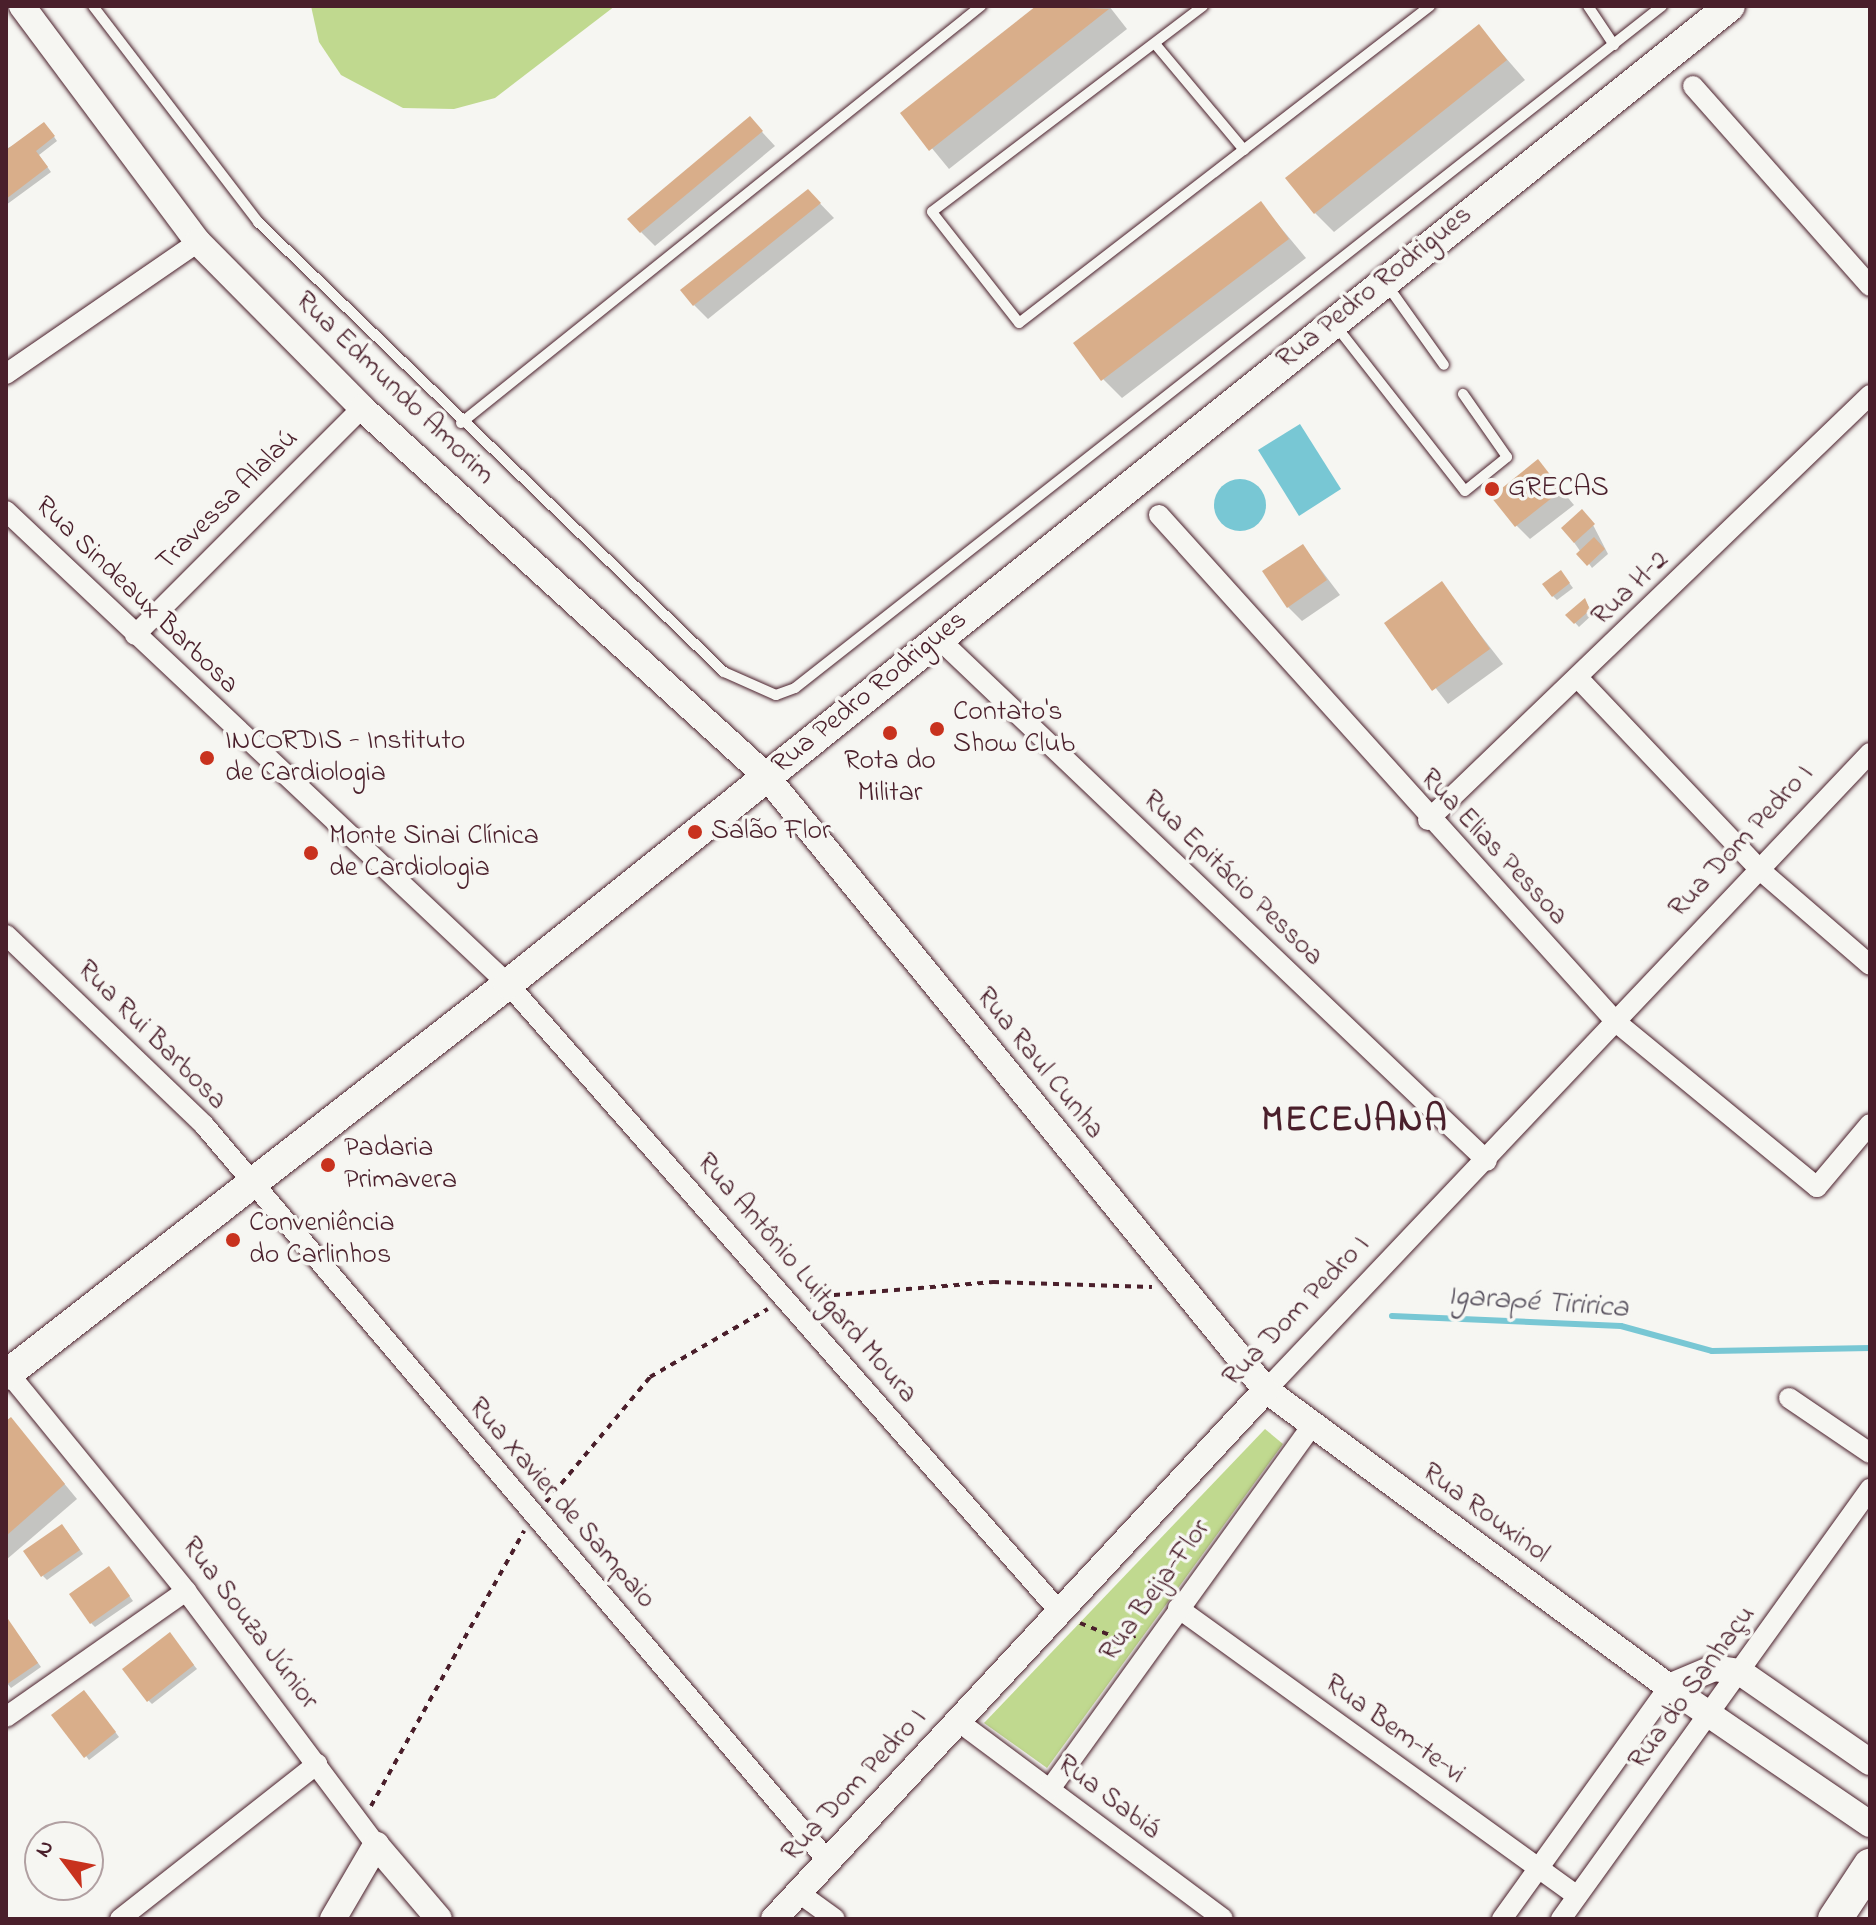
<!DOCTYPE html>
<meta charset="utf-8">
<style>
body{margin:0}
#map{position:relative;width:1876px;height:1925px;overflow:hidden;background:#f6f6f2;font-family:"Indie Flower",sans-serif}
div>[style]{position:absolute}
.green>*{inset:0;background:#c0d98f}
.water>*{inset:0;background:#78c7d4}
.round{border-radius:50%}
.shadow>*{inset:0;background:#0003}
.stream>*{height:6px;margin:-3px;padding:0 3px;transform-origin:3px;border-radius:3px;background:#78c7d4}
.building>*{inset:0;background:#d9ae8a}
.path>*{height:4px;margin-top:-2px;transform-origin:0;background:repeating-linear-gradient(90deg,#4a1f2b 0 6px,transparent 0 12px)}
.roads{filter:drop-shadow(0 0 2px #4a1f2b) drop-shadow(0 0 2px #4a1f2b)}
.service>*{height:10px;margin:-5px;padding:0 5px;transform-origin:5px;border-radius:5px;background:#f6f6f2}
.minor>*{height:20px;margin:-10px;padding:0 10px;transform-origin:10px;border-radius:10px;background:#f6f6f2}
.tertiary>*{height:26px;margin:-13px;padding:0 13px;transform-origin:13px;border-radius:13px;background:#f6f6f2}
.secondary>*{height:30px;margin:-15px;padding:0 15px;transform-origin:15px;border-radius:15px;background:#f6f6f2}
.primary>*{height:34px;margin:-17px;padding:0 17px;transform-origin:17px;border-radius:17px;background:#f6f6f2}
.dots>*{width:22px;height:22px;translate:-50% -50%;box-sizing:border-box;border:4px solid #f6f6f2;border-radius:50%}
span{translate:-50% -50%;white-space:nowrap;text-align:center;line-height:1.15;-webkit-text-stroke:7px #f6f6f2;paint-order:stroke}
.street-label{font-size:28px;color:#4a1f2b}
.poi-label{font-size:28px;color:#4a1f2b}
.left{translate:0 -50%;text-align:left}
.water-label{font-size:30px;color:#58515e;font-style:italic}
.district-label{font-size:36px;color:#4a1f2b;font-weight:700;letter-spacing:2px}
.frame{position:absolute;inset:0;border:8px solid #4a1f2b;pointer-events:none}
.north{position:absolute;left:24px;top:1821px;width:80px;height:80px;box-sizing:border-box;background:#f6f6f2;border:2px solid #b1a0a2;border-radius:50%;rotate:302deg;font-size:22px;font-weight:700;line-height:32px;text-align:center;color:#4a1f2b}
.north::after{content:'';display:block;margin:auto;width:28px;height:36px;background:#c8321e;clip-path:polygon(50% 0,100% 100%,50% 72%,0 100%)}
</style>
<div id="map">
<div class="green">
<div style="clip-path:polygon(311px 6px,615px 6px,495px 98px,454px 109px,403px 108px,341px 75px,319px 42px)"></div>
<div style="clip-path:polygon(1265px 1429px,1283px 1444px,1047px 1768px,984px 1723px)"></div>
</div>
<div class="water">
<div style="clip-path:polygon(1300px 424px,1341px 489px,1299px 516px,1258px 450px)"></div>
<div class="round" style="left:1214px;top:479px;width:52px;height:52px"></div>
</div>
<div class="shadow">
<div style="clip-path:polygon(1039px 6px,1109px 6px,1127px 29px,949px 169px,903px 113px)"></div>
<div style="clip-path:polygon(1479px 27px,1525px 80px,1334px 232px,1315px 213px)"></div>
<div style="clip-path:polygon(750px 119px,775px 146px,655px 246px,641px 232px)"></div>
<div style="clip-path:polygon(48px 128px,57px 141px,39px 155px,51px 172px,6px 205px,6px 149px)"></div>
<div style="clip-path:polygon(808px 191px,834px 218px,708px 319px,694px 305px)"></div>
<div style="clip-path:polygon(1261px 204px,1306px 258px,1122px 398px,1103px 379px)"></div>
<div style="clip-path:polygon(1538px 462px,1574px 505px,1530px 539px,1516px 525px)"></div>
<div style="clip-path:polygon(1591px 521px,1608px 554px,1592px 568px,1564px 528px)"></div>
<div style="clip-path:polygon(1303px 546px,1340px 595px,1302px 621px,1288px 607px)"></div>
<div style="clip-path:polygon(1564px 576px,1573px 588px,1557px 600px,1553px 596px)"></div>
<div style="clip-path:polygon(1441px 584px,1503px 664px,1448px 704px,1386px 624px)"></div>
<div style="clip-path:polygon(1585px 600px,1593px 614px,1579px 627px,1568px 615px)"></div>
<div style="clip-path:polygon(11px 1419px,77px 1499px,6px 1560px,6px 1424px)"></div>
<div style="clip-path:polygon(66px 1530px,83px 1554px,47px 1580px,43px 1576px)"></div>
<div style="clip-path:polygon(113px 1573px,133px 1601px,95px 1627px,91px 1623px)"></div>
<div style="clip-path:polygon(6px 1618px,41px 1667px,11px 1688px,6px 1682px)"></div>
<div style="clip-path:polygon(173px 1639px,197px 1669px,152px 1704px,148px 1700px)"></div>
<div style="clip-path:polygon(88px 1696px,119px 1737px,89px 1760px,86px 1756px)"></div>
</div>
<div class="stream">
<div style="left:1392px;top:1316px;width:229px;rotate:2.5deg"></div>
<div style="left:1621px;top:1326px;width:94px;rotate:15.4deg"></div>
<div style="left:1712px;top:1351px;width:158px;rotate:-1.1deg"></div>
</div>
<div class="building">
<div style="clip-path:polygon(1036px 6px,1109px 9px,929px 151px,900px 113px)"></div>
<div style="clip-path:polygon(1479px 24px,1507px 60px,1314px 214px,1285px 178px)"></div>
<div style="clip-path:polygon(750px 116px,763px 131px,640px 233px,627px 219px)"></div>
<div style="clip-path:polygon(44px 122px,55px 136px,36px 151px,48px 167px,6px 199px,6px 150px)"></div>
<div style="clip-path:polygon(808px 189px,821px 203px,693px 306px,680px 290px)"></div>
<div style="clip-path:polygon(1261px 201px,1289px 239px,1101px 381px,1073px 343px)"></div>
<div style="clip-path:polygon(1538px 459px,1562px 490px,1515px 527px,1491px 497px)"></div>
<div style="clip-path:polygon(1582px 509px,1595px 524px,1574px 543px,1561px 528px)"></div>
<div style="clip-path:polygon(1594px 537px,1605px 549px,1587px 566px,1576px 554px)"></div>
<div style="clip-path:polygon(1303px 544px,1327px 580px,1287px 608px,1262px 571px)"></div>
<div style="clip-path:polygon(1561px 570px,1570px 583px,1552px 597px,1542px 584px)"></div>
<div style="clip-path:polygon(1442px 581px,1490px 649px,1432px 691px,1384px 623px)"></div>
<div style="clip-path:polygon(1585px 598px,1590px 610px,1574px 624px,1565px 615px)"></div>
<div style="clip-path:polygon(11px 1417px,65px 1484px,6px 1536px,6px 1421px)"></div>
<div style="clip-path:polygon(62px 1524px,80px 1550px,41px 1577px,23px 1551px)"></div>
<div style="clip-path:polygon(109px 1566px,130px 1596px,90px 1624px,69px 1594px)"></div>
<div style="clip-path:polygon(6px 1616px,38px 1663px,6px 1685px)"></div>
<div style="clip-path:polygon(170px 1632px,194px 1665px,147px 1702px,122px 1669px)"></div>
<div style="clip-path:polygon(84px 1690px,116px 1732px,84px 1758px,51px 1715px)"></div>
</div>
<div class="path">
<div style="left:810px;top:1297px;width:184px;rotate:-4.7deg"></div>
<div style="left:993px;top:1282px;width:159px;rotate:1.8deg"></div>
<div style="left:546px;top:1502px;width:163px;rotate:-50.2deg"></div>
<div style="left:650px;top:1377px;width:136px;rotate:-30deg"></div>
<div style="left:1080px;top:1623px;width:45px;rotate:22deg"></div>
<div style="left:1122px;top:1640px;width:14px;rotate:-17deg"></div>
<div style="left:371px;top:1806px;width:315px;rotate:-60.9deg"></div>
</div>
<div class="roads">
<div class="service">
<div style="left:93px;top:6px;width:272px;rotate:52.6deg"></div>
<div style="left:258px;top:222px;width:648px;rotate:44deg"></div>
<div style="left:724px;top:672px;width:57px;rotate:23.9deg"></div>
<div style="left:776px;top:695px;width:20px;rotate:-20deg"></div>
<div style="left:795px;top:688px;width:1103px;rotate:-38.19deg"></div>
<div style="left:1203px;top:6px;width:340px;rotate:142.8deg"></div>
<div style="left:932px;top:212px;width:141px;rotate:51.9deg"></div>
<div style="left:1019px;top:323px;width:519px;rotate:-37.64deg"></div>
<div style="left:1588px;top:6px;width:47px;rotate:56.3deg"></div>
<div style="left:1156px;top:45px;width:137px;rotate:50deg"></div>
<div style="left:1387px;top:285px;width:98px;rotate:54.5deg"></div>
<div style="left:1336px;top:326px;width:209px;rotate:52deg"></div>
<div style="left:1465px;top:491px;width:54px;rotate:-39deg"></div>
<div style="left:1507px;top:457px;width:77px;rotate:-124.9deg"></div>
<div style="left:461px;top:423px;width:667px;rotate:-38.73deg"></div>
</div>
<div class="minor">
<div style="left:1693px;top:86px;width:267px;rotate:48.5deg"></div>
<div style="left:6px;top:374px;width:233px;rotate:-34.5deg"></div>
<div style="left:6px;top:511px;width:690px;rotate:43.3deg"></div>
<div style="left:508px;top:984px;width:836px;rotate:48.69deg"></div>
<div style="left:1159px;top:515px;width:683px;rotate:47.97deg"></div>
<div style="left:1616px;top:1022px;width:260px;rotate:39.4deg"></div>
<div style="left:1817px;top:1187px;width:82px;rotate:-49.9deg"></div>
<div style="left:135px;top:635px;width:321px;rotate:-45deg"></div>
<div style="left:938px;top:638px;width:758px;rotate:43.61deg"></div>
<div style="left:1579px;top:679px;width:263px;rotate:46.5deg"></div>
<div style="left:1760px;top:870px;width:145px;rotate:40.8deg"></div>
<div style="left:1428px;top:820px;width:613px;rotate:-43.88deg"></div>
<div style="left:6px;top:935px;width:274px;rotate:43.8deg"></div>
<div style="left:204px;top:1125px;width:965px;rotate:49.71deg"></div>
<div style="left:6px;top:1370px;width:285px;rotate:50.8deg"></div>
<div style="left:186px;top:1591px;width:317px;rotate:53.2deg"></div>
<div style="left:1266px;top:1390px;width:878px;rotate:-46.52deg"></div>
<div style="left:1789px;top:1398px;width:98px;rotate:34.2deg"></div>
<div style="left:1178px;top:1608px;width:492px;rotate:35.8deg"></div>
<div style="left:6px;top:1717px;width:220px;rotate:-35deg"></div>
<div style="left:959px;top:1722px;width:329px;rotate:36.7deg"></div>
<div style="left:1050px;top:1789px;width:445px;rotate:-54.2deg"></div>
<div style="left:799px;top:1893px;width:44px;rotate:35.8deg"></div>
<div style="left:120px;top:1919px;width:251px;rotate:-38.2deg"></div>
<div style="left:1502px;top:1919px;width:286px;rotate:-54.3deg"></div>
<div style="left:1561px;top:1919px;width:530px;rotate:-54.3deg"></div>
</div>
<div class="tertiary">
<div style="left:22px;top:6px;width:294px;rotate:53.3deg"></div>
<div style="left:198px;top:242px;width:233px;rotate:45.3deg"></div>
<div style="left:362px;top:408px;width:546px;rotate:42.33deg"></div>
<div style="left:766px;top:776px;width:792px;rotate:50.84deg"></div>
<div style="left:1266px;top:1390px;width:501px;rotate:36.39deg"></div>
<div style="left:1669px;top:1687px;width:243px;rotate:34.3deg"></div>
<div style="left:1669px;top:1687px;width:49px;rotate:-22.9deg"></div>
<div style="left:1714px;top:1668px;width:26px;rotate:9deg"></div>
<div style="left:1740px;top:1672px;width:158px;rotate:34.7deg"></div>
<div style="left:333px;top:1919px;width:86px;rotate:-59.8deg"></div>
<div style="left:376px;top:1845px;width:97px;rotate:49.6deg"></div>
<div style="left:774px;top:1919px;width:722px;rotate:-47.08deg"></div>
</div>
<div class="secondary">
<div style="left:6px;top:1375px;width:636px;rotate:-37.91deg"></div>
<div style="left:508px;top:984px;width:1565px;rotate:-38.67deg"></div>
</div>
<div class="primary">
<div style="left:1835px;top:1919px;width:64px;rotate:-56.6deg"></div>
</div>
</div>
<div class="dots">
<div style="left:1492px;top:489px;background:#c8321e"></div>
<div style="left:937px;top:729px;background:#c8321e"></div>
<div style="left:890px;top:733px;background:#c8321e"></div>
<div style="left:207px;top:758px;background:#c8321e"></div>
<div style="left:695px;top:832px;background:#c8321e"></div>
<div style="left:311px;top:853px;background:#c8321e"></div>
<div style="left:328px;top:1165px;background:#c8321e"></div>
<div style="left:233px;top:1240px;background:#c8321e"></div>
</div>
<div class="street-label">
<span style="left:1375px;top:288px;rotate:-39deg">Rua Pedro Rodrigues</span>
<span style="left:394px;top:389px;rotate:44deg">Rua Edmundo Amorim</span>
<span style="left:228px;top:501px;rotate:-45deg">Travessa Alalaú</span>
<span style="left:1631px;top:589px;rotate:-44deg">Rua H-2</span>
<span style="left:136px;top:596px;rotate:44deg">Rua Sindeaux Barbosa</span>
<span style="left:870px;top:693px;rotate:-39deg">Rua Pedro Rodrigues</span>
<span style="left:1742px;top:842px;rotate:-47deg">Rua Dom Pedro I</span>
<span style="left:1493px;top:848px;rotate:47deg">Rua Elias Pessoa</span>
<span style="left:1232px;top:879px;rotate:44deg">Rua Epitácio Pessoa</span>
<span style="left:151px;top:1036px;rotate:45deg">Rua Rui Barbosa</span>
<span style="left:1039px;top:1064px;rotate:51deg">Rua Raul Cunha</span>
<span style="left:806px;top:1279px;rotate:49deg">Rua Antônio Luitgard Moura</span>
<span style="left:1297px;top:1312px;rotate:-46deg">Rua Dom Pedro I</span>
<span style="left:561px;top:1504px;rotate:49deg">Rua Xavier de Sampaio</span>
<span style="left:1485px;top:1514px;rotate:36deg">Rua Rouxinol</span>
<span style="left:1156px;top:1591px;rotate:-54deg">Rua Beija-Flor</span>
<span style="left:249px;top:1624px;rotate:53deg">Rua Souza Júnior</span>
<span style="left:1693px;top:1688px;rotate:-54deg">Rua do Sanhaçu</span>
<span style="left:1394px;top:1730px;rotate:36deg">Rua Bem-te-vi</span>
<span style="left:855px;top:1786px;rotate:-47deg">Rua Dom Pedro I</span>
<span style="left:1108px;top:1798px;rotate:37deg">Rua Sabiá</span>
</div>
<div class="poi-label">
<span class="left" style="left:1508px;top:489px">GRECAS</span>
<span class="left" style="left:953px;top:729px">Contato's<br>Show Club</span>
<span class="left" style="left:225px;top:758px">INCORDIS - Instituto<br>de Cardiologia</span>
<span style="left:890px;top:778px">Rota do<br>Militar</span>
<span class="left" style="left:711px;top:832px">Salão Flor</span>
<span class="left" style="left:329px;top:853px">Monte Sinai Clínica<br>de Cardiologia</span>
<span class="left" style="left:344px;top:1165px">Padaria<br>Primavera</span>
<span class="left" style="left:249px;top:1240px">Conveniência<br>do Carlinhos</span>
</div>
<div class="water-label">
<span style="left:1538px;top:1303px;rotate:4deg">Igarapé Tiririca</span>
</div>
<div class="district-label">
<span style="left:1355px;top:1122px">MECEJANA</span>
</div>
<div class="frame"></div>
<div class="north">N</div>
</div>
